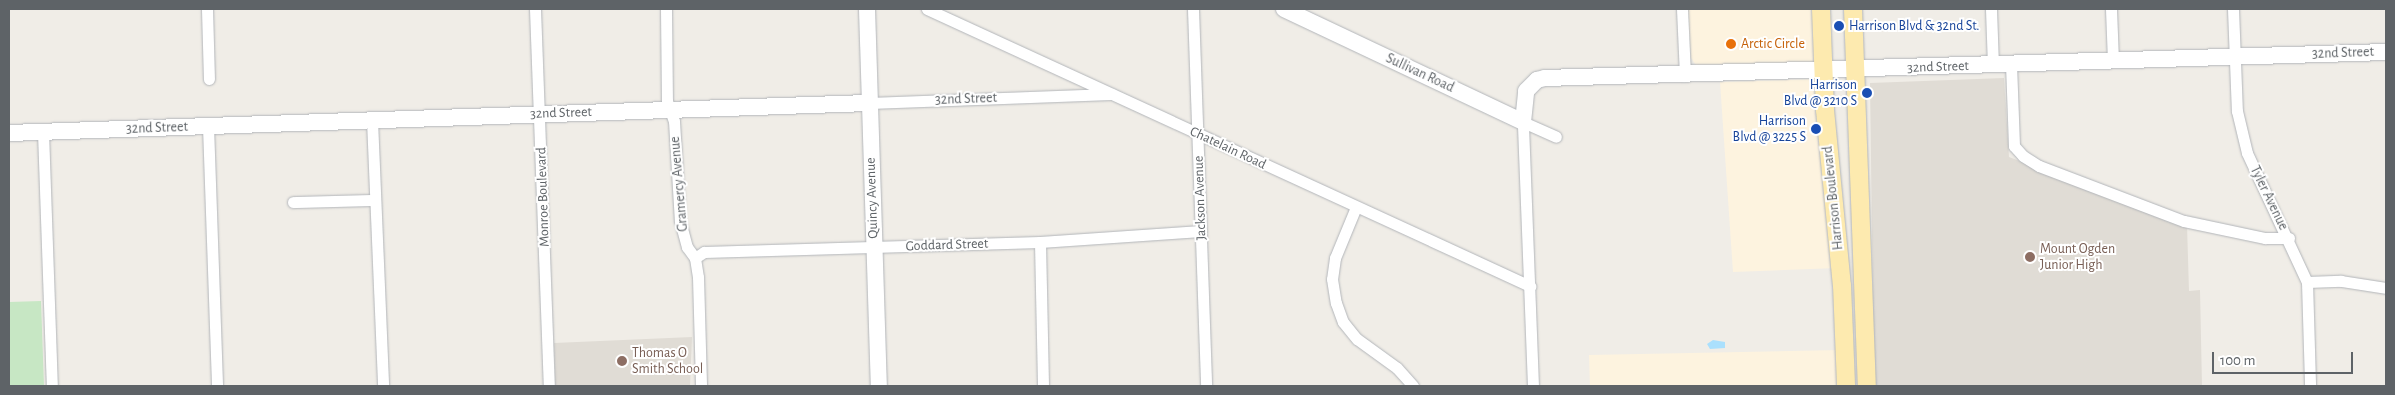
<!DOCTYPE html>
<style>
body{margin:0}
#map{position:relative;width:2395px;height:395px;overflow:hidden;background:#f0ede7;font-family:"Alegreya Sans",sans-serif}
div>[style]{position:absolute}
.commercial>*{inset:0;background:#fdf3df}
.education>*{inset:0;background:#e0dcd5}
.green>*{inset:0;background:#c7e7c4}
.water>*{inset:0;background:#aae0fd}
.roads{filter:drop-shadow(0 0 1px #b2b5b9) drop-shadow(0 0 1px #b2b5b9)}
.street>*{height:11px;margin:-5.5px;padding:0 5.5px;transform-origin:5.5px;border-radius:5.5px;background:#fff}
.secondary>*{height:16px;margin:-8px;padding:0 8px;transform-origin:8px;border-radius:8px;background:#fff}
.primary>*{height:18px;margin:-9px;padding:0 9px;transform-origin:9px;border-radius:9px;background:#fdeaaf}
.dots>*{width:14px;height:14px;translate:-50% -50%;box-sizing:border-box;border:2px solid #fff;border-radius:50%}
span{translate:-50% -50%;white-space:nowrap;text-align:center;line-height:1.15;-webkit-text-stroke:4px #fff;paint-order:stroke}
.transit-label{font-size:14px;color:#164399}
.left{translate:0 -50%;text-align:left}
.right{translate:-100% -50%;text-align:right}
.food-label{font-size:14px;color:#c56008}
.street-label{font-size:14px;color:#5e6367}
.education-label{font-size:14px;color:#785e54}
.frame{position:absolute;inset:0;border:10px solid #5e6367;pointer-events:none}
.scale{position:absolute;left:2212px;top:352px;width:141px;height:22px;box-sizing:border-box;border:2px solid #5e6367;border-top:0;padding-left:6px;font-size:15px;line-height:18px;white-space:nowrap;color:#5e6367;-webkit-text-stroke:4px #fff;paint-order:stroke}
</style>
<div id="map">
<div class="commercial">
<div style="clip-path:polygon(1688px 9px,1828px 9px,1825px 62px,1696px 65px,1691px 58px)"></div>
<div style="clip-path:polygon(1823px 79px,1837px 268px,1733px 272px,1720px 82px)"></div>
<div style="clip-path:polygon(1840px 350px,1841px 386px,1590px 386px,1589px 355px)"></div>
</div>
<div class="education">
<div style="clip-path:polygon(2004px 78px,2009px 157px,2187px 225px,2189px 291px,2200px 290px,2202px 386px,1874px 386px,1870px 83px)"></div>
<div style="clip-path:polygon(692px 337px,690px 386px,555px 386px,554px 343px)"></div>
</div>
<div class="green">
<div style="clip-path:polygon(41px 301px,44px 386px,9px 386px,9px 302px)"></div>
</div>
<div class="water">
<div style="clip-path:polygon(1713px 340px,1725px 342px,1725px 348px,1710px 349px,1707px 344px)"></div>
</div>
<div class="roads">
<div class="street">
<div style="left:207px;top:9px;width:70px;rotate:88.4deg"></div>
<div style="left:535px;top:9px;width:377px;rotate:87.9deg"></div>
<div style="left:666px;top:9px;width:92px;rotate:89.4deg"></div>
<div style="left:667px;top:101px;width:21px;rotate:71deg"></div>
<div style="left:674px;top:121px;width:100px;rotate:86.6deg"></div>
<div style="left:680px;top:221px;width:27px;rotate:75deg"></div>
<div style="left:687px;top:247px;width:14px;rotate:54deg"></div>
<div style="left:695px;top:258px;width:19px;rotate:81deg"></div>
<div style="left:698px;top:277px;width:109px;rotate:88.4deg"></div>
<div style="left:927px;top:9px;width:664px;rotate:24.67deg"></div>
<div style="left:1193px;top:9px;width:377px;rotate:88deg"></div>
<div style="left:1682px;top:9px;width:67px;rotate:87.4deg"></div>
<div style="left:1991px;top:9px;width:56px;rotate:88deg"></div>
<div style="left:2111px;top:9px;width:51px;rotate:87.8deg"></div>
<div style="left:2233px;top:9px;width:102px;rotate:87.8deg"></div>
<div style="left:2237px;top:111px;width:43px;rotate:76.6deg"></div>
<div style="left:2247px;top:153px;width:142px;rotate:65.1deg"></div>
<div style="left:2307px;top:282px;width:104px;rotate:88.3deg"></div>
<div style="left:2011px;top:64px;width:82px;rotate:87.9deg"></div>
<div style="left:2014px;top:146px;width:13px;rotate:48deg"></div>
<div style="left:2023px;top:156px;width:19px;rotate:32deg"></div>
<div style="left:2039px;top:166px;width:155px;rotate:20.8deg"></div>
<div style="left:2184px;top:221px;width:83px;rotate:11.9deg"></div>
<div style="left:2265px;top:238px;width:24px"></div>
<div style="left:868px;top:103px;width:244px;rotate:-2.1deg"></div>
<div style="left:372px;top:120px;width:266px;rotate:87.6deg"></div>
<div style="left:208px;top:126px;width:260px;rotate:88deg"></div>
<div style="left:43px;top:132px;width:254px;rotate:88deg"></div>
<div style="left:293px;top:202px;width:82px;rotate:-1.4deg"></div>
<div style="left:1356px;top:207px;width:55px;rotate:112.4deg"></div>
<div style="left:1335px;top:258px;width:21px;rotate:98deg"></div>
<div style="left:1332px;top:279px;width:24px;rotate:81deg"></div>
<div style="left:1336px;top:303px;width:20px;rotate:70deg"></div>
<div style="left:1343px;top:322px;width:22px;rotate:51deg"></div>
<div style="left:1357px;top:339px;width:49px;rotate:35.9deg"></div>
<div style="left:1397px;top:368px;width:24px;rotate:48deg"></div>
<div style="left:1040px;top:242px;width:144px;rotate:88.8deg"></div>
<div style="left:695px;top:258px;width:11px;rotate:-34deg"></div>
<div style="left:704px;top:252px;width:336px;rotate:-1.7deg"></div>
<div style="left:1040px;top:242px;width:161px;rotate:-3.9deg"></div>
<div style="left:2307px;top:282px;width:34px;rotate:-2deg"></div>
<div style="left:2341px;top:281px;width:46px;rotate:8.8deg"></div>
<div style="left:1533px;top:386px;width:264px;rotate:-92.2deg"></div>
<div style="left:1523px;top:122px;width:36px;rotate:24deg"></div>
</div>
<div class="secondary">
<div style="left:867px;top:9px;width:377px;rotate:88.2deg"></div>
<div style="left:1284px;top:9px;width:264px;rotate:25.3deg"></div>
<div style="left:1523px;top:122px;width:31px;rotate:-84deg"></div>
<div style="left:1526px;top:91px;width:16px;rotate:-45deg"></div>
<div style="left:1537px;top:80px;width:8px;rotate:-14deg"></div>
<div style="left:1545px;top:78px;width:841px;rotate:-1.77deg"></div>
<div style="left:9px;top:133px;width:860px;rotate:-2deg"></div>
</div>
<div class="primary">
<div style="left:1821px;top:9px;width:101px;rotate:87.7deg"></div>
<div style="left:1825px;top:110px;width:176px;rotate:84.5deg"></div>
<div style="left:1842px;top:285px;width:101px;rotate:87.7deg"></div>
<div style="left:1853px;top:9px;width:377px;rotate:87.9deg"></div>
</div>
</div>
<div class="dots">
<div style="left:1839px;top:26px;background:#1a4fb4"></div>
<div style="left:1731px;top:44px;background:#e8710a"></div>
<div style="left:1867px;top:93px;background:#1a4fb4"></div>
<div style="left:1816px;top:129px;background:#1a4fb4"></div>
<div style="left:2030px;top:257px;background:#8d6e63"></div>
<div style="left:622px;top:361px;background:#8d6e63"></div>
</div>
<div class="transit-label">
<span class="left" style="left:1849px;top:26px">Harrison Blvd &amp; 32nd St.</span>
<span class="right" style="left:1857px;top:93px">Harrison<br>Blvd @ 3210 S</span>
<span class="right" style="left:1806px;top:129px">Harrison<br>Blvd @ 3225 S</span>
</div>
<div class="food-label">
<span class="left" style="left:1741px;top:44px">Arctic Circle</span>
</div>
<div class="street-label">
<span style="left:2343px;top:53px;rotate:-2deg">32nd Street</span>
<span style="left:1938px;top:67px;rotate:-2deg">32nd Street</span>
<span style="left:1420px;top:73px;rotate:25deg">Sullivan Road</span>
<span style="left:966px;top:99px;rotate:-2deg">32nd Street</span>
<span style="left:561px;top:113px;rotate:-2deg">32nd Street</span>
<span style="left:157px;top:128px;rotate:-2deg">32nd Street</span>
<span style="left:1228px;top:148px;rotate:25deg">Chatelain Road</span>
<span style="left:679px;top:184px;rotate:-95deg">Gramercy Avenue</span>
<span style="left:543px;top:197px;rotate:-92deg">Monroe Boulevard</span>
<span style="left:872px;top:198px;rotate:-92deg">Quincy Avenue</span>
<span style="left:1200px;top:198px;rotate:-92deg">Jackson Avenue</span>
<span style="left:1833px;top:198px;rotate:-96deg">Harrison Boulevard</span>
<span style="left:2269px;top:198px;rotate:64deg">Tyler Avenue</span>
<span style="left:947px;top:245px;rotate:-2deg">Goddard Street</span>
</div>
<div class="education-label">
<span class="left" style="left:2040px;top:257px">Mount Ogden<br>Junior High</span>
<span class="left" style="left:632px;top:361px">Thomas O<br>Smith School</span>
</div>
<div class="frame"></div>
<div class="scale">100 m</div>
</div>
